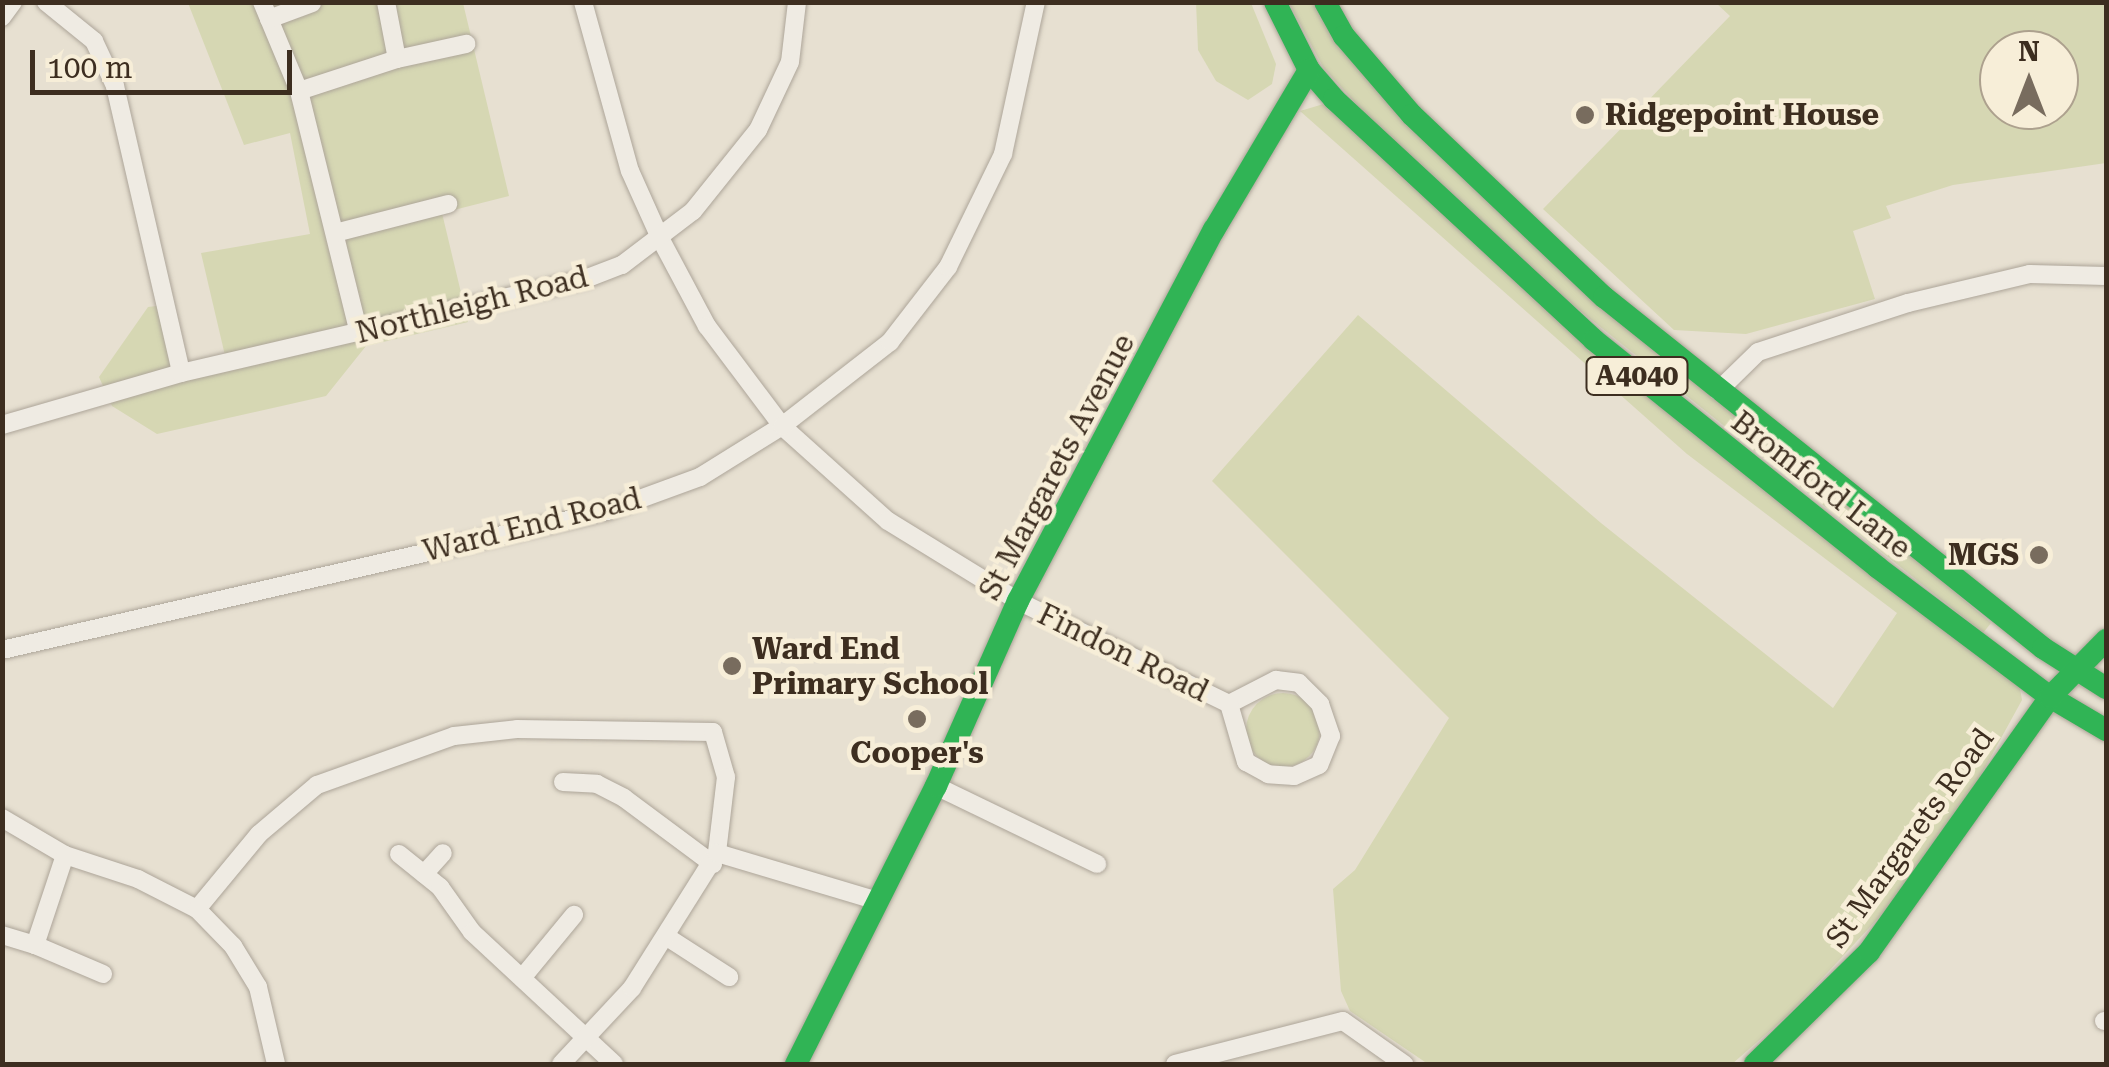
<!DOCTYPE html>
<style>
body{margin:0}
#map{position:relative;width:2109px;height:1067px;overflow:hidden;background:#e7e0d1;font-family:"Roboto Serif",serif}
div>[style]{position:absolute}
.green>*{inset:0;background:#d6d7b3}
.round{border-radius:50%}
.roads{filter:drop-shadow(0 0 2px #ada599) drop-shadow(0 0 2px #ada599)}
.street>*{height:18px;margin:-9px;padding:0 9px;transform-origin:9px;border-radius:9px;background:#efebe3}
.fast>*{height:22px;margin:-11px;padding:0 11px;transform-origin:11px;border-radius:11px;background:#30b455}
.dots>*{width:28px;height:28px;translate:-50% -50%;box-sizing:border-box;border:5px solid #f7eed8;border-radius:50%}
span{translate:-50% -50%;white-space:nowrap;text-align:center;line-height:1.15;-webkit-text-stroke:9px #f7eed8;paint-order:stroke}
.shield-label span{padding:2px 8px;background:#f7eed8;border:2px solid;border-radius:8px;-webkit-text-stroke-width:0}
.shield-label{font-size:28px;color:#3d2e20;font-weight:700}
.poi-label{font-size:30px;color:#3d2e20;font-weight:700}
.left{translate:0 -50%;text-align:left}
.right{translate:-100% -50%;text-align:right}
.street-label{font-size:30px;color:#3d2e20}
.frame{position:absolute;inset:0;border:5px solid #3d2e20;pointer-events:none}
.north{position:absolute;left:1979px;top:30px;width:100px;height:100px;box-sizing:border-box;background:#f7eed8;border:2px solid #ada18e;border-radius:50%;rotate:0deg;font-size:28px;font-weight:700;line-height:40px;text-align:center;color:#3d2e20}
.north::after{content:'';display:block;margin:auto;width:35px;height:45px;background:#786c5e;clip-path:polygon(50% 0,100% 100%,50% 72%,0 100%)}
.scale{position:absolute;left:30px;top:50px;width:262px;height:45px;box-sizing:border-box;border:5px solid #3d2e20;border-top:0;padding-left:12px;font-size:30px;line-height:35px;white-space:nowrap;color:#3d2e20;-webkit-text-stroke:8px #f7eed8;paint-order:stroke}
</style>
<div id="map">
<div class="green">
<div style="clip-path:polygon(1196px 2px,1251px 3px,1276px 64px,1272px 84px,1248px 100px,1216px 81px,1198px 50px)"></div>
<div style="clip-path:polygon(188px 3px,463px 3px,509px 196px,442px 213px,468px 322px,366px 346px,326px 396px,157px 434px,112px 406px,99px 377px,148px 307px,164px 305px,183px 372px,227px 364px,201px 253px,310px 234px,290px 133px,244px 145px)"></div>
<div style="clip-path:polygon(1289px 3px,1315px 3px,1403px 120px,1991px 623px,1983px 633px,1568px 301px,1369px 118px,1323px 67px)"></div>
<div style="clip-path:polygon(evenodd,1716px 3px,2106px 3px,2106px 163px,1953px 185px,1886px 206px,1891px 218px,1853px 231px,1875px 299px,1746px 334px,1674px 330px,1543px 209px,1730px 16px,1716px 3px,1999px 50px,2059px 50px,2059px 110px,1999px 110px,1999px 50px)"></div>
<div style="clip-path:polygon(1327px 103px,2019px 684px,2022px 700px,1966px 802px,1898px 897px,1787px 1016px,1732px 1064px,1425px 1062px,1350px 1011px,1341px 991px,1333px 889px,1355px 870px,1449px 718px,1212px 481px,1358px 315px,1601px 523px,1833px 708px,1897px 613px,1687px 454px,1300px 111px)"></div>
<div class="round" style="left:1246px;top:693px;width:74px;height:74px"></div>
</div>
<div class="roads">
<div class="street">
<div style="left:46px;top:2px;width:62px;rotate:39.1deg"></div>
<div style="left:94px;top:41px;width:50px;rotate:65deg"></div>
<div style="left:115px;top:86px;width:294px;rotate:77deg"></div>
<div style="left:262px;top:2px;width:96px;rotate:67.4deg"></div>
<div style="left:299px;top:91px;width:249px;rotate:76.1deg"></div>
<div style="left:386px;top:2px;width:58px;rotate:79.1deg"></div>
<div style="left:397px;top:59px;width:71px;rotate:-12.3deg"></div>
<div style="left:583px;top:2px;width:175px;rotate:74.5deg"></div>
<div style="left:630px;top:171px;width:76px;rotate:65.8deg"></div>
<div style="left:661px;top:240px;width:98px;rotate:61.9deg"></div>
<div style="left:707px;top:326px;width:125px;rotate:53.1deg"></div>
<div style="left:782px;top:426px;width:142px;rotate:41.9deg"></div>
<div style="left:888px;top:521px;width:153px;rotate:31.6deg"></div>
<div style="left:1018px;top:601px;width:235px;rotate:26deg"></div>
<div style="left:1229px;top:704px;width:53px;rotate:-27.1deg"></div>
<div style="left:1276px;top:680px;width:23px;rotate:7deg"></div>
<div style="left:1299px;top:683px;width:30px;rotate:45deg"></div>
<div style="left:1320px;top:704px;width:34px;rotate:71deg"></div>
<div style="left:1331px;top:736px;width:31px;rotate:112deg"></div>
<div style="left:1319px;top:765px;width:27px;rotate:156deg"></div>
<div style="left:1294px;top:776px;width:26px;rotate:-176deg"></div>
<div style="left:1268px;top:774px;width:25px;rotate:-151deg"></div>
<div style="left:1246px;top:762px;width:60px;rotate:-106.3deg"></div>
<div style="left:2px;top:17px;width:19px;rotate:-54deg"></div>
<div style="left:269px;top:19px;width:46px;rotate:-20.4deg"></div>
<div style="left:299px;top:91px;width:103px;rotate:-18.1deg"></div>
<div style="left:335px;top:233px;width:117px;rotate:-14.4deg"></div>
<div style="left:1718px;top:391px;width:56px;rotate:-44.3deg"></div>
<div style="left:1758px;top:352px;width:158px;rotate:-18.1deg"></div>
<div style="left:1908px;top:303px;width:125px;rotate:-13.4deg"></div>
<div style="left:2030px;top:274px;width:76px;rotate:1.5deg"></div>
<div style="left:2px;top:425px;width:186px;rotate:-16.2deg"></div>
<div style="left:181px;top:373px;width:415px;rotate:-13.1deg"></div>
<div style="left:585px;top:279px;width:40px;rotate:-21deg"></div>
<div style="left:622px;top:265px;width:89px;rotate:-37.3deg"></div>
<div style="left:693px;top:211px;width:104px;rotate:-51.3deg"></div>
<div style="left:758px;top:130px;width:75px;rotate:-64.8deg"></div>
<div style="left:790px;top:62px;width:60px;rotate:-83.3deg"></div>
<div style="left:2px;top:650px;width:621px;rotate:-12.94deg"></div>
<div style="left:607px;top:511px;width:99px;rotate:-20.1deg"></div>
<div style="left:700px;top:477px;width:97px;rotate:-31.9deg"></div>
<div style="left:782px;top:426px;width:137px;rotate:-37.9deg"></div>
<div style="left:890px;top:342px;width:95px;rotate:-52.3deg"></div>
<div style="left:948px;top:267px;width:126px;rotate:-64deg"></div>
<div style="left:1003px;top:154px;width:156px;rotate:-77.8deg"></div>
<div style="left:563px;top:782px;width:34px;rotate:3deg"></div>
<div style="left:597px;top:784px;width:30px;rotate:27deg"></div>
<div style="left:624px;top:798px;width:111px;rotate:36.6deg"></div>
<div style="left:936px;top:786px;width:179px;rotate:25.8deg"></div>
<div style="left:2px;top:818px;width:73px;rotate:30.4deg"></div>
<div style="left:65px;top:855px;width:77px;rotate:18.2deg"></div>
<div style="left:138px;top:879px;width:66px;rotate:27deg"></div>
<div style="left:197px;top:909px;width:52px;rotate:45.8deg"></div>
<div style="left:233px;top:946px;width:48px;rotate:58.6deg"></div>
<div style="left:258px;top:987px;width:79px;rotate:76.8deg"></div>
<div style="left:399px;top:854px;width:53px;rotate:38.8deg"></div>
<div style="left:440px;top:887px;width:55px;rotate:54.6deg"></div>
<div style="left:472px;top:932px;width:194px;rotate:42.9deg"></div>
<div style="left:65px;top:855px;width:95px;rotate:108.4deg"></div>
<div style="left:35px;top:945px;width:74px;rotate:23.1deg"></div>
<div style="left:424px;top:874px;width:28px;rotate:-48deg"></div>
<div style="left:197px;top:909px;width:97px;rotate:-50.4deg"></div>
<div style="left:259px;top:834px;width:76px;rotate:-40.2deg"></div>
<div style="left:317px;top:785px;width:145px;rotate:-19.7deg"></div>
<div style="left:454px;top:736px;width:63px;rotate:-6.3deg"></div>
<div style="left:517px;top:729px;width:196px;rotate:0.9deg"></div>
<div style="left:713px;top:732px;width:47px;rotate:73.9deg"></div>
<div style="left:726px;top:777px;width:77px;rotate:96.8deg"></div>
<div style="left:2px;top:935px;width:34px;rotate:17deg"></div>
<div style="left:667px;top:937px;width:74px;rotate:32.8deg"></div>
<div style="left:522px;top:978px;width:82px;rotate:-50.5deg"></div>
<div style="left:2104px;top:1021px;width:2px"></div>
<div style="left:561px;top:1064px;width:104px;rotate:-46.9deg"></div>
<div style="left:632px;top:988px;width:160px;rotate:-57.8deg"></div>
<div style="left:717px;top:853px;width:168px;rotate:16.6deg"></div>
<div style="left:1175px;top:1064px;width:173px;rotate:-14.4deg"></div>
<div style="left:1343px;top:1021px;width:75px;rotate:35.2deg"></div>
</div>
<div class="fast">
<div style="left:1275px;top:2px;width:76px;rotate:63.4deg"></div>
<div style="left:1309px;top:70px;width:38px;rotate:49deg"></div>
<div style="left:1334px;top:99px;width:355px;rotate:42.8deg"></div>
<div style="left:1594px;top:340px;width:363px;rotate:38.7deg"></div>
<div style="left:1877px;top:567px;width:216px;rotate:36.9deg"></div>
<div style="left:2050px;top:697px;width:65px;rotate:30.5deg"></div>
<div style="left:1325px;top:2px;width:39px;rotate:61deg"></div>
<div style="left:1344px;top:36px;width:104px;rotate:49.3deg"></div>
<div style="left:1412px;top:115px;width:265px;rotate:43.5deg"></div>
<div style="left:1604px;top:297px;width:562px;rotate:38.64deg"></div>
<div style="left:2043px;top:648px;width:75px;rotate:32.4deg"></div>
<div style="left:796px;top:1064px;width:311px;rotate:-63.3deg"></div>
<div style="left:936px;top:786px;width:202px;rotate:-66.1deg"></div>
<div style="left:1018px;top:601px;width:420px;rotate:-62.2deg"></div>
<div style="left:1214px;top:230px;width:186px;rotate:-59.3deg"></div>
<div style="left:1755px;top:1064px;width:160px;rotate:-44.5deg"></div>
<div style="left:1869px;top:952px;width:313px;rotate:-54.6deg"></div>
<div style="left:2050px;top:697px;width:80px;rotate:-45.5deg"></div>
</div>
</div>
<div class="dots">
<div style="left:1585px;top:115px;background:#786c5e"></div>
<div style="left:2039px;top:555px;background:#786c5e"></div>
<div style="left:732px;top:666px;background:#786c5e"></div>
<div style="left:917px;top:719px;background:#786c5e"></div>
</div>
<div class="shield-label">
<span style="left:1637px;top:376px">A4040</span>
</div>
<div class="poi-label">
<span class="left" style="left:1605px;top:115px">Ridgepoint House</span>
<span class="right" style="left:2019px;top:555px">MGS</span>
<span class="left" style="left:752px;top:666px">Ward End<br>Primary School</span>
<span style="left:917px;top:753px">Cooper's</span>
</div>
<div class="street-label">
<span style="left:472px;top:305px;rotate:-14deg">Northleigh Road</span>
<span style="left:1057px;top:467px;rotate:-62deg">St Margarets Avenue</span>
<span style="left:1821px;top:485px;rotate:38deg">Bromford Lane</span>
<span style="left:532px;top:525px;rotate:-14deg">Ward End Road</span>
<span style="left:1123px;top:653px;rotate:26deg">Findon Road</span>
<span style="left:1910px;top:838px;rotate:-54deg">St Margarets Road</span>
</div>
<div class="frame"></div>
<div class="north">N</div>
<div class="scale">100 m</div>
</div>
